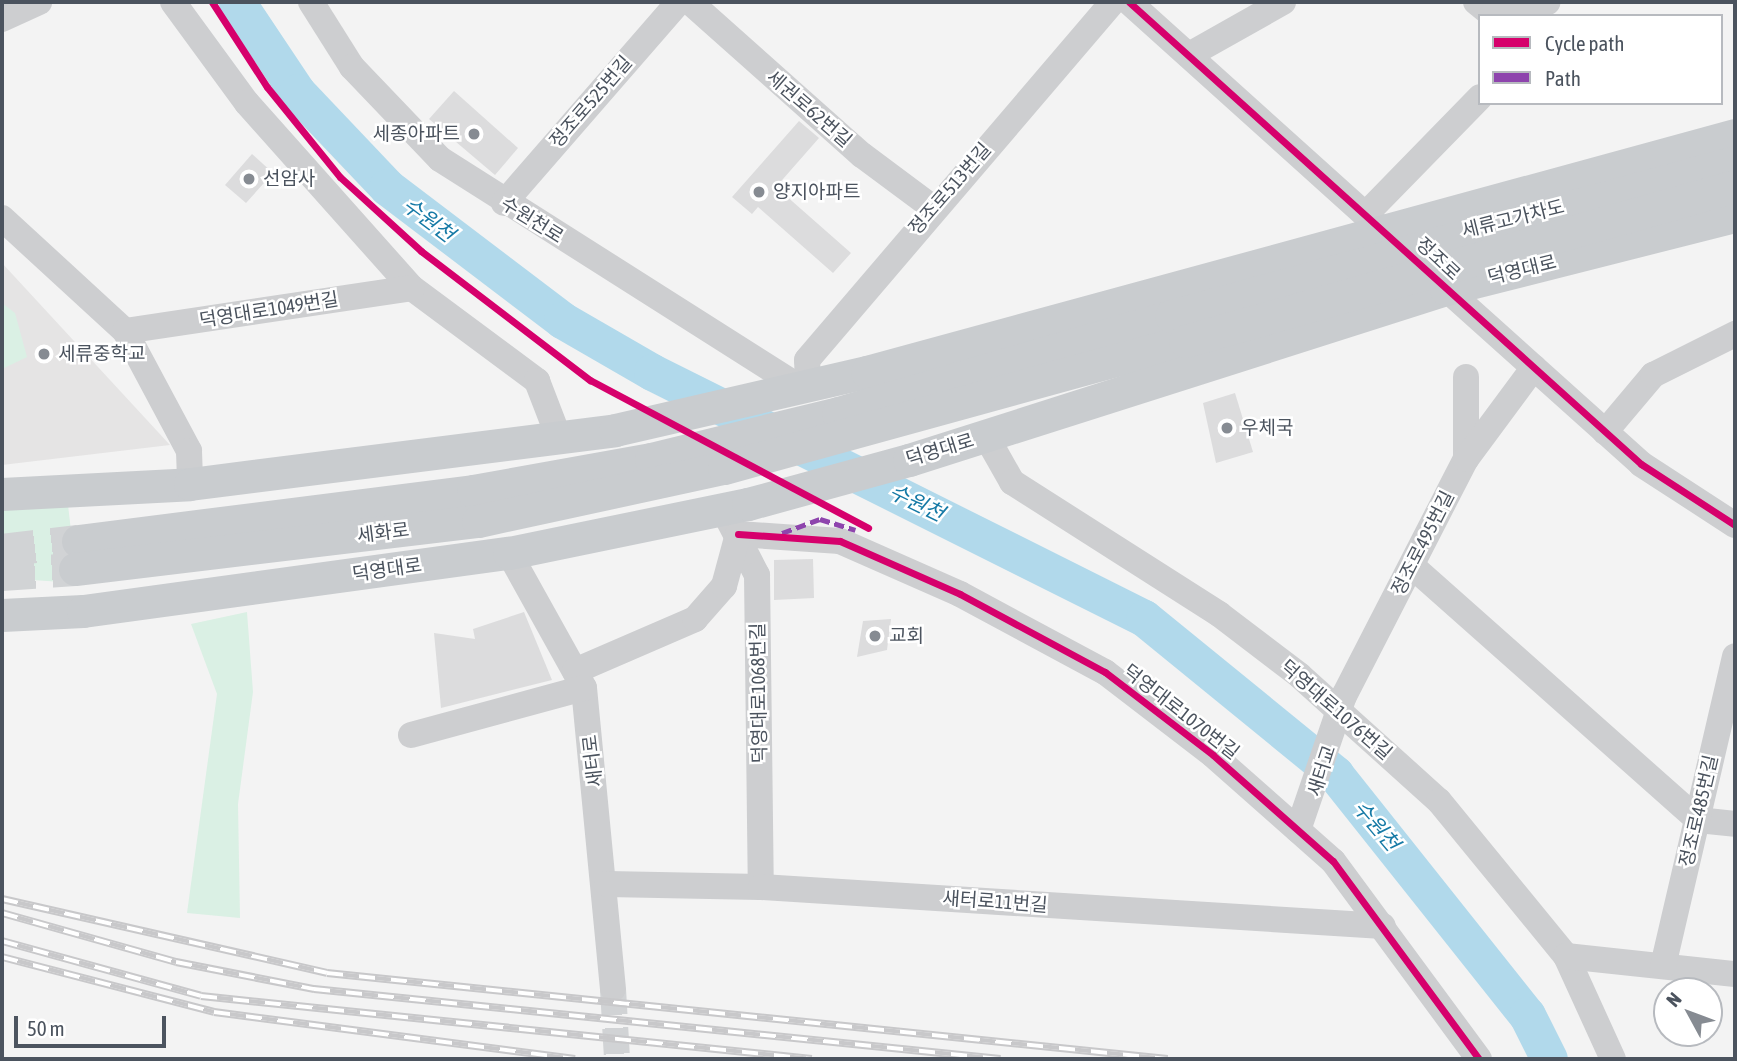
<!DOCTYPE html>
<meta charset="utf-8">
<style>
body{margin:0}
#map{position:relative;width:1737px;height:1061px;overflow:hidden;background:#f3f3f3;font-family:"Asap Condensed","Noto Sans KR",sans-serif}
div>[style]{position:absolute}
.education>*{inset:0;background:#e5e4e4}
.green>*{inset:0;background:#daf0e4}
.river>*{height:37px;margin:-18.5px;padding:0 18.5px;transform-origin:18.5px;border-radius:18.5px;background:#b1d9eb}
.building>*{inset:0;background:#dcdcdd}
.minor-tunnel>*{height:26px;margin-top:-13px;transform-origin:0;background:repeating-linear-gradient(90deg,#d1d3d5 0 26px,transparent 0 39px)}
.major-tunnel>*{height:33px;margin-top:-16.5px;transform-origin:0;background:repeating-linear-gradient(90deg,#d1d3d5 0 33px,transparent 0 50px)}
.minor>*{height:26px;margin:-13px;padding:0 13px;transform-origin:13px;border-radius:13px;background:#cdced0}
.major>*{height:33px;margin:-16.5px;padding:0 16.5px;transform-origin:16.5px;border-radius:16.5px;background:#c9cccf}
.rail>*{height:8px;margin-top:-4px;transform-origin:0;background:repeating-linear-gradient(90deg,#fff 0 16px,#c8c8ca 0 32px);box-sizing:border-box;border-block:2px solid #c8c8ca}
.major-bridge>*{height:33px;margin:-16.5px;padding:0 16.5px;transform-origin:16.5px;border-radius:16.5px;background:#c9cccf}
.quiet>*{height:5px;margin-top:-2.5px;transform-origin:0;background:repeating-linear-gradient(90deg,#8e44ad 0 10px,transparent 0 15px)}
.cycleway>*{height:7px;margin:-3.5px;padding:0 3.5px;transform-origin:3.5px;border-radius:3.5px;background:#d6006c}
.dots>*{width:19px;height:19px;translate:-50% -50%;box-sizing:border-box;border:4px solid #fff;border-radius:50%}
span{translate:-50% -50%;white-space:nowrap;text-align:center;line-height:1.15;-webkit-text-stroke:5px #fff;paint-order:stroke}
.street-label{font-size:19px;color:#4b535e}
.poi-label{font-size:19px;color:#4b535e}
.right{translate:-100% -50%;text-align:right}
.left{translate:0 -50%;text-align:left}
.water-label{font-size:21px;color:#167aa6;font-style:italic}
.frame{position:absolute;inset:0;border:4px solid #4b535e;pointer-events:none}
.legend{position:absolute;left:1478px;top:14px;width:245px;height:91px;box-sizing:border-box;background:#fff;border:2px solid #b7babf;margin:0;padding:9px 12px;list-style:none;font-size:21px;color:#4b535e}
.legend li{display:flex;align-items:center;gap:14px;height:35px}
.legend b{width:35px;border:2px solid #b7babf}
.north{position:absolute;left:1653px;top:977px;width:70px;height:70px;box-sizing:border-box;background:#fff;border:2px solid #b7babf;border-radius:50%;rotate:311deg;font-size:19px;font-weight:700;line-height:28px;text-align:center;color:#4b535e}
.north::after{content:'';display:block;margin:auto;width:24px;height:32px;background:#868b92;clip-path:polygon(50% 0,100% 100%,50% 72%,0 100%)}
.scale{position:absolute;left:14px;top:1016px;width:152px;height:32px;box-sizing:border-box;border:4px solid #4b535e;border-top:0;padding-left:9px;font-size:21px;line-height:24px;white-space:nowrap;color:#4b535e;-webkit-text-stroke:5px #fff;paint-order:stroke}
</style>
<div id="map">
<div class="education">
<div style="clip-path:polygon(2px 263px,170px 445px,2px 465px)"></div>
</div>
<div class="green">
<div style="clip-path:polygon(2px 303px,15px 313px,27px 357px,2px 369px)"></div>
<div style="clip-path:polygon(68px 505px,77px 583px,2px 578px,2px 509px)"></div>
<div style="clip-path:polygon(247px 612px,253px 692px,238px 804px,240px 918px,187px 913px,217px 694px,191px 624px)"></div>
</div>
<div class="river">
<div style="left:237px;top:2px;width:108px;rotate:56.3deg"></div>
<div style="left:297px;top:92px;width:131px;rotate:46.5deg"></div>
<div style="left:387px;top:187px;width:220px;rotate:37.2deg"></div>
<div style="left:562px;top:320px;width:104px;rotate:30deg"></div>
<div style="left:652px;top:372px;width:550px;rotate:26.57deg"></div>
<div style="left:1144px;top:618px;width:247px;rotate:39.2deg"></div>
<div style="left:1335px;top:774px;width:308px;rotate:51.5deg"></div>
<div style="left:1527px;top:1015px;width:49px;rotate:63.4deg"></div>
</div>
<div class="building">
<div style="clip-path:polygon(454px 91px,518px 148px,495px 175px,429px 119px)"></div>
<div style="clip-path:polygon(799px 121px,819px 138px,776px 187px,851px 253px,833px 273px,758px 207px,752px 214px,732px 197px)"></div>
<div style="clip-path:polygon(252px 154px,273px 173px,246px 203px,225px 185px)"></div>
<div style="clip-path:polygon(1235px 393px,1253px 452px,1216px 463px,1203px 403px)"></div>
<div style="clip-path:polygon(813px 559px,814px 598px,774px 600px,774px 560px)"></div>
<div style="clip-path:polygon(524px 612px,552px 680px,441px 708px,434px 633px,475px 639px,473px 629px)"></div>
<div style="clip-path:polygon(891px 619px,887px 650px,857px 657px,863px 621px)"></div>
</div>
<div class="minor-tunnel">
<div style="left:613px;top:989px;width:70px;rotate:86.7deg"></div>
</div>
<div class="major-tunnel">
<div style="left:2px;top:550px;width:77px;rotate:-6.8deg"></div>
<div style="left:2px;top:574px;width:73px;rotate:-3.9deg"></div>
</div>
<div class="minor">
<div style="left:173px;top:2px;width:125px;rotate:53.8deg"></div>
<div style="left:247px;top:103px;width:248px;rotate:48.3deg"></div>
<div style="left:412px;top:288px;width:156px;rotate:36.6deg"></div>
<div style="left:537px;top:381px;width:61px;rotate:68.9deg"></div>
<div style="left:311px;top:2px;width:77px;rotate:57.8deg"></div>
<div style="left:352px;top:67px;width:127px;rotate:46.3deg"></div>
<div style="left:440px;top:159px;width:425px;rotate:32.4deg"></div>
<div style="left:690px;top:2px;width:230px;rotate:41.7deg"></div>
<div style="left:862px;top:155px;width:89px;rotate:36.7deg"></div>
<div style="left:1129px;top:2px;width:359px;rotate:42deg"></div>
<div style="left:1476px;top:2px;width:21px;rotate:39deg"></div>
<div style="left:1492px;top:15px;width:57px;rotate:-13.1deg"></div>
<div style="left:2px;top:19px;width:41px;rotate:-24.7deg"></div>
<div style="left:1189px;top:55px;width:108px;rotate:-29.4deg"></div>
<div style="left:504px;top:203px;width:267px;rotate:-49deg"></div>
<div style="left:1366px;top:214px;width:163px;rotate:-45.7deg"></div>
<div style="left:2px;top:218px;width:167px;rotate:42.6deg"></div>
<div style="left:125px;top:331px;width:136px;rotate:61.9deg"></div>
<div style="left:189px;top:451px;width:33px;rotate:88deg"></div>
<div style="left:1434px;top:278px;width:278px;rotate:41.9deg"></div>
<div style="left:1641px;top:464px;width:112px;rotate:33deg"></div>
<div style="left:125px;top:331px;width:290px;rotate:-8.5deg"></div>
<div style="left:1466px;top:377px;width:82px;rotate:90deg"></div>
<div style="left:808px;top:386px;width:26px;rotate:-92deg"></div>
<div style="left:807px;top:360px;width:471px;rotate:-49.5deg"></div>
<div style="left:1605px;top:432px;width:75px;rotate:-49.9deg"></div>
<div style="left:1653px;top:375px;width:92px;rotate:-26.6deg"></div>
<div style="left:986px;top:436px;width:53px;rotate:60.5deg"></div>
<div style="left:1012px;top:482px;width:246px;rotate:32.5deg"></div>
<div style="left:1219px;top:614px;width:101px;rotate:37.3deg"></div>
<div style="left:1299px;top:675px;width:188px;rotate:42deg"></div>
<div style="left:1439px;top:801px;width:200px;rotate:50.7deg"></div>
<div style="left:1566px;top:956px;width:113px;rotate:65.5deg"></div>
<div style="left:729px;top:521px;width:61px;rotate:62.6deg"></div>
<div style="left:757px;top:575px;width:312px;rotate:89.3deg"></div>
<div style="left:738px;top:534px;width:102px;rotate:3.9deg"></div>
<div style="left:840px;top:541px;width:131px;rotate:23.8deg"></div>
<div style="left:960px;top:594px;width:165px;rotate:28.3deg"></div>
<div style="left:1105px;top:672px;width:136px;rotate:37.5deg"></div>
<div style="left:1213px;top:755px;width:160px;rotate:41.5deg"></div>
<div style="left:1333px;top:861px;width:246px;rotate:53.6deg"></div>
<div style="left:509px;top:553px;width:154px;rotate:60.9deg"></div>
<div style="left:584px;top:688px;width:302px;rotate:84.5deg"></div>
<div style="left:1412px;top:566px;width:383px;rotate:41.6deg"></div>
<div style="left:1698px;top:820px;width:37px;rotate:6deg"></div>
<div style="left:575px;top:671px;width:131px;rotate:-23.4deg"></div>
<div style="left:695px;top:619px;width:44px;rotate:-48.7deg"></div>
<div style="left:724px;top:586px;width:54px;rotate:-74.9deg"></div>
<div style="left:411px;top:735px;width:179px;rotate:-15.2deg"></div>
<div style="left:1298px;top:830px;width:142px;rotate:-71.1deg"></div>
<div style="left:1344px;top:696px;width:267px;rotate:-62.8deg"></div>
<div style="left:1466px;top:459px;width:114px;rotate:-53.5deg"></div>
<div style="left:607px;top:884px;width:154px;rotate:1.1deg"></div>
<div style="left:761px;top:887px;width:623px;rotate:3.59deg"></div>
<div style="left:1566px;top:956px;width:170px;rotate:6.1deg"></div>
<div style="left:1663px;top:966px;width:318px;rotate:-76.9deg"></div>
</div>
<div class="major">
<div style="left:2px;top:494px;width:188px;rotate:-3deg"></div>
<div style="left:190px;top:484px;width:428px;rotate:-7.2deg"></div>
<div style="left:615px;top:430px;width:259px;rotate:-13deg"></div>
<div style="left:867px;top:372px;width:900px;rotate:-15.27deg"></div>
<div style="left:78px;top:541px;width:398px;rotate:-7.2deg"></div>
<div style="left:473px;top:491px;width:181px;rotate:-10.2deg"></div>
<div style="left:651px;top:459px;width:193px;rotate:-13.8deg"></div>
<div style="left:838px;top:413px;width:347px;rotate:-16.2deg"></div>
<div style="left:75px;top:569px;width:406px;rotate:-6.8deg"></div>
<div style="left:478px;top:521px;width:252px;rotate:-12.2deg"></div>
<div style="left:724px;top:468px;width:478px;rotate:-15.4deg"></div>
<div style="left:2px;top:615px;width:81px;rotate:-2.8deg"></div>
<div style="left:83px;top:611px;width:430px;rotate:-7.8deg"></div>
<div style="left:509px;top:553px;width:244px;rotate:-11.6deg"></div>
<div style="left:748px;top:504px;width:167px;rotate:-15.3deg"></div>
<div style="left:909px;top:460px;width:564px;rotate:-17.66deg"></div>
<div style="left:1446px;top:289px;width:298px;rotate:-14.2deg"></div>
</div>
<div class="rail">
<div style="left:2px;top:899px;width:333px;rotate:12.8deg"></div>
<div style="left:327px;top:973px;width:845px;rotate:5.84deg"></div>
<div style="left:2px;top:913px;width:181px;rotate:15.7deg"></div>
<div style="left:176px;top:962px;width:141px;rotate:11.1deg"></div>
<div style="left:314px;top:989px;width:690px;rotate:5.83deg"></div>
<div style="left:2px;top:941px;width:206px;rotate:15.4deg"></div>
<div style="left:201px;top:996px;width:614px;rotate:5.89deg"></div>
<div style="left:2px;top:957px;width:219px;rotate:14.5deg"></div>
<div style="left:214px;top:1012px;width:364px;rotate:7.4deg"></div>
</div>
<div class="major-bridge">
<div style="left:1171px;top:316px;width:585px;rotate:-15.27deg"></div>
<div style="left:1185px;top:341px;width:571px;rotate:-15.74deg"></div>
</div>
<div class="quiet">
<div style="left:782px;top:533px;width:40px;rotate:-20.2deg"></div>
<div style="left:820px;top:519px;width:37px;rotate:17deg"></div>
</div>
<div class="cycleway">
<div style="left:212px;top:2px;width:101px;rotate:57.1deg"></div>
<div style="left:267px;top:87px;width:116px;rotate:51deg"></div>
<div style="left:340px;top:177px;width:110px;rotate:42.4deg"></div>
<div style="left:421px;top:251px;width:213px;rotate:37.4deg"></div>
<div style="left:590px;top:380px;width:315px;rotate:28deg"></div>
<div style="left:1129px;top:2px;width:690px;rotate:42.06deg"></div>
<div style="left:1641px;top:464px;width:112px;rotate:33deg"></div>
<div style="left:738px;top:534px;width:102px;rotate:3.9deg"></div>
<div style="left:840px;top:541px;width:131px;rotate:23.8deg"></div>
<div style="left:960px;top:594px;width:165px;rotate:28.3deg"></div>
<div style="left:1105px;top:672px;width:136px;rotate:37.5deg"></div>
<div style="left:1213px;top:755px;width:160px;rotate:41.5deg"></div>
<div style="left:1333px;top:861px;width:246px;rotate:53.6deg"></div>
</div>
<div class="dots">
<div style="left:474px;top:134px;background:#868b92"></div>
<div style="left:249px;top:179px;background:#868b92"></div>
<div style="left:759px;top:192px;background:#868b92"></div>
<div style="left:44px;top:354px;background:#868b92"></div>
<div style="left:1227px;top:428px;background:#868b92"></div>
<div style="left:875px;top:636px;background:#868b92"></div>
</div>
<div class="street-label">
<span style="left:591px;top:102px;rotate:-49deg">정조로525번길</span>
<span style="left:809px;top:109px;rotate:41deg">세권로62번길</span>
<span style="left:950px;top:189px;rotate:-49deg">정조로513번길</span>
<span style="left:1513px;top:219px;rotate:-14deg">세류고가차도</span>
<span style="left:532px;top:220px;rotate:32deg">수원천로</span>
<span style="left:1438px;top:259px;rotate:43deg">정조로</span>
<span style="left:1522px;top:270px;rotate:-14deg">덕영대로</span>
<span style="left:269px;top:310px;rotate:-9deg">덕영대로1049번길</span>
<span style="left:940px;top:450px;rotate:-17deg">덕영대로</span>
<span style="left:383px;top:533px;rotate:-7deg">세화로</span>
<span style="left:1423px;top:543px;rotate:-63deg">정조로495번길</span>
<span style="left:387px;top:570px;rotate:-8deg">덕영대로</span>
<span style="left:759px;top:693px;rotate:-91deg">덕영대로1068번길</span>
<span style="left:1336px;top:710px;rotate:41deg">덕영대로1076번길</span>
<span style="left:1181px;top:712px;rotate:38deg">덕영대로1070번길</span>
<span style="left:593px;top:761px;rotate:-97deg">새터로</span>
<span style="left:1322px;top:771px;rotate:-72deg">새터교</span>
<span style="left:1699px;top:811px;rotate:-77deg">정조로485번길</span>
<span style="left:995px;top:902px;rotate:4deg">새터로11번길</span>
</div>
<div class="poi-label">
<span class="right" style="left:460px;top:134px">세종아파트</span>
<span class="left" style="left:263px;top:179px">선암사</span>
<span class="left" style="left:773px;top:192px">양지아파트</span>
<span class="left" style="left:58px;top:354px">세류중학교</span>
<span class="left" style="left:1241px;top:428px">우체국</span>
<span class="left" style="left:889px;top:636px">교회</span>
</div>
<div class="water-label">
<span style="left:429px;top:219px;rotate:37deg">수원천</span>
<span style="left:917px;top:502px;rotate:26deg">수원천</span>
<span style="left:1377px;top:825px;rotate:50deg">수원천</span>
</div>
<div class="frame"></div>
<ul class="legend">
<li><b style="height:9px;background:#d6006c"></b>Cycle path</li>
<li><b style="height:9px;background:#8e44ad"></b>Path</li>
</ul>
<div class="north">N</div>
<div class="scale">50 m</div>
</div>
